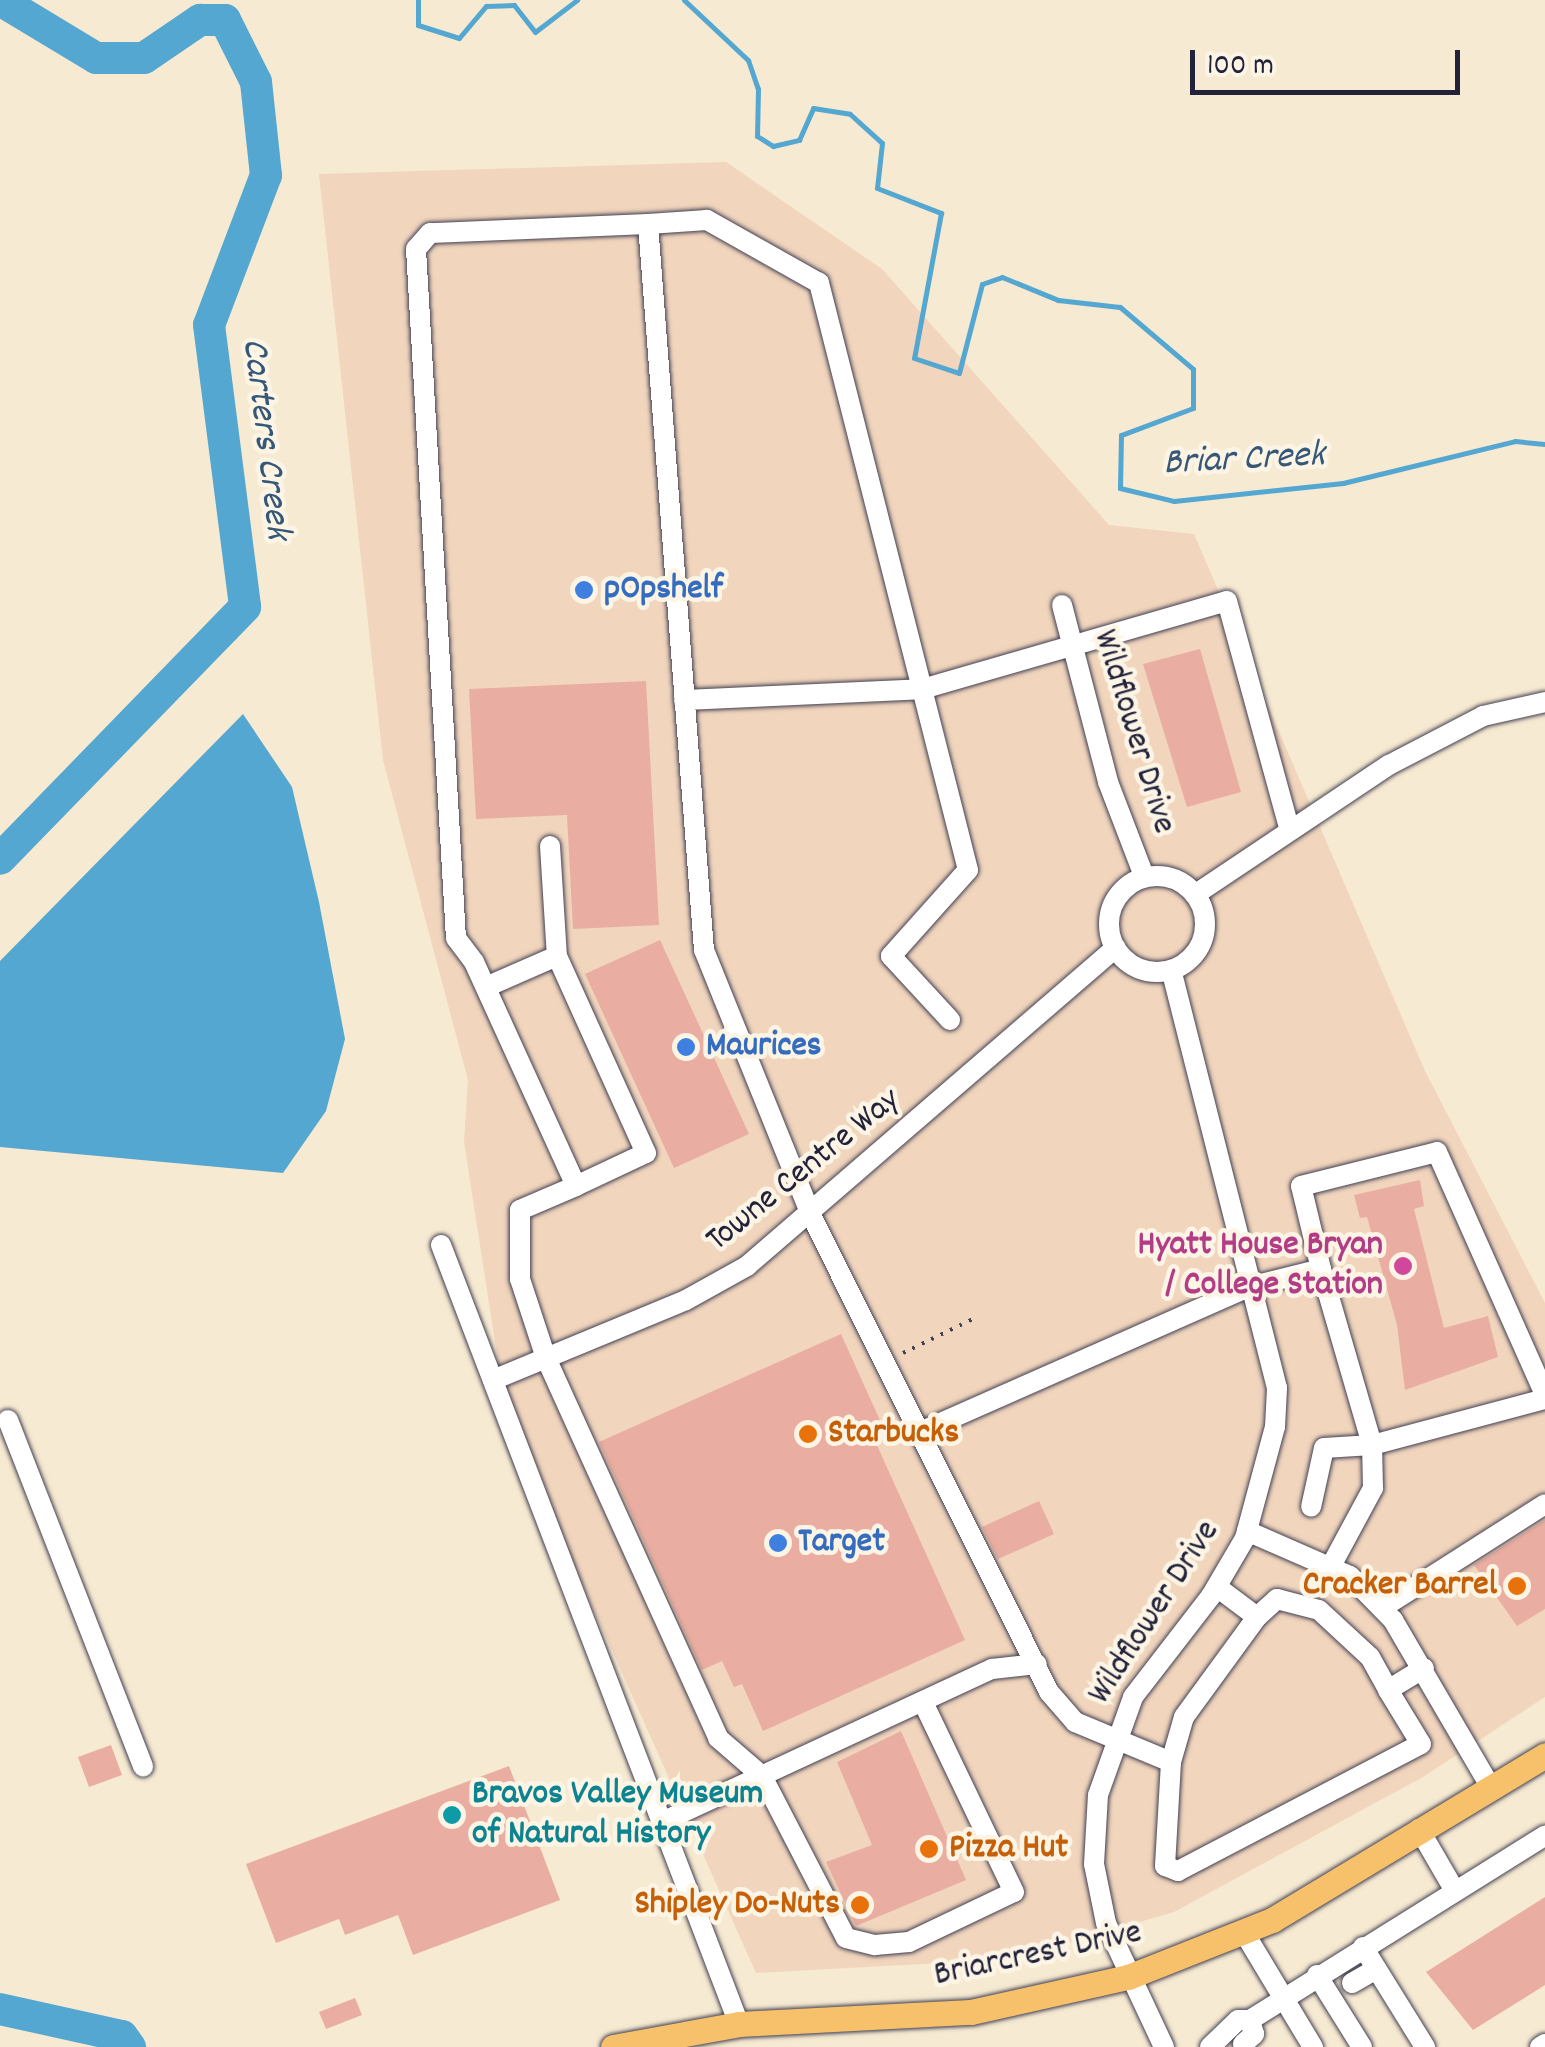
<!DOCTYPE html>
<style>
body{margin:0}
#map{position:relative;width:1545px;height:2047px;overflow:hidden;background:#f7ead2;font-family:Dekko,sans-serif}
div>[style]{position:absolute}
.built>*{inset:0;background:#f1d5bd}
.water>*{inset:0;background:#54a7d0}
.stream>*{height:5px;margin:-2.5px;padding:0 2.5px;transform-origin:2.5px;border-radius:2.5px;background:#54a7d0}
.river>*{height:32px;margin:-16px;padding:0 16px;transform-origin:16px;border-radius:16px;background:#54a7d0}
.building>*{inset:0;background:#e9aea1}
.path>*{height:4px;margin-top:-2px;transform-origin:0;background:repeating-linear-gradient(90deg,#424052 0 2.5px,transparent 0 10.5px)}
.roads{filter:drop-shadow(0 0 2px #424052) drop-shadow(0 0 2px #424052)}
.minor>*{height:20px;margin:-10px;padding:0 10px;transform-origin:10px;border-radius:10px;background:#fff}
.minor>.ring{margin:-10px;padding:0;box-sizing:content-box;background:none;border:20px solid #fff;border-radius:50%}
.major>*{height:25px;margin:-12.5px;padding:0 12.5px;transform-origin:12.5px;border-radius:12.5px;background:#f7c06b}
.dots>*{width:28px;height:28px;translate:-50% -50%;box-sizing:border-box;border:5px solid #fcf5e5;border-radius:50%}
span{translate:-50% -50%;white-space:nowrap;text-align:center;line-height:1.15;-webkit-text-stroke:9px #fcf5e5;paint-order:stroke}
.shop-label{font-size:35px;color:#366cbe;font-weight:700}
.left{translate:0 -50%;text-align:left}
.street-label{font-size:35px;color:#22223b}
.hotel-label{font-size:35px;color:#b23c85;font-weight:700}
.right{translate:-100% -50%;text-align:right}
.food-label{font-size:35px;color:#c56008;font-weight:700}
.culture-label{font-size:35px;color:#0d838f;font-weight:700}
.water-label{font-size:38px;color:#365777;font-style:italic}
.scale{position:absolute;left:1190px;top:50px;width:270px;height:45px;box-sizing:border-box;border:5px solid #22223b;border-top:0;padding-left:12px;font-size:30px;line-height:35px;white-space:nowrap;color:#22223b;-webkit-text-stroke:8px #fcf5e5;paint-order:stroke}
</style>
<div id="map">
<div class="built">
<div style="clip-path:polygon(726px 162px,882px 269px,1109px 525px,1194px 534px,1425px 1071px,1545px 1303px,1545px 1697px,1423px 1777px,1174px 1912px,1013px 1959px,756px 1973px,506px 1413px,464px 1142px,468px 1080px,383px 760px,319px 174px)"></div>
</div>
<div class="water">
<div style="clip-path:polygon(243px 714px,292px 787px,319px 902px,345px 1039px,326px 1111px,283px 1173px,0 1147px,0 961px)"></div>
</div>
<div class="stream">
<div style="left:418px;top:0;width:25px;rotate:90deg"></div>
<div style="left:418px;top:25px;width:43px;rotate:17.6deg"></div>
<div style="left:459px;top:38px;width:42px;rotate:-49.8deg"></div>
<div style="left:486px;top:6px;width:28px;rotate:-2deg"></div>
<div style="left:514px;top:5px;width:34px;rotate:52deg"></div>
<div style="left:535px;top:32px;width:53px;rotate:-37.3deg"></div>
<div style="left:684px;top:0;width:88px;rotate:43.2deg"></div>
<div style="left:748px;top:60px;width:31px;rotate:71deg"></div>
<div style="left:758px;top:89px;width:47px;rotate:91.2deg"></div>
<div style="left:757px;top:136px;width:19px;rotate:32deg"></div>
<div style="left:773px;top:146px;width:27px;rotate:-13deg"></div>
<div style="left:799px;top:140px;width:35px;rotate:-66deg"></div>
<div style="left:813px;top:108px;width:37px;rotate:9deg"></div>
<div style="left:850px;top:114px;width:43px;rotate:42.2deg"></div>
<div style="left:882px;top:143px;width:45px;rotate:96.3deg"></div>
<div style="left:877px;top:188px;width:69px;rotate:21.3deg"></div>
<div style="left:941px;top:213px;width:147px;rotate:100.5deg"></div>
<div style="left:914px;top:358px;width:47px;rotate:18.4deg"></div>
<div style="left:959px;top:373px;width:92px;rotate:-75.5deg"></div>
<div style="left:982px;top:284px;width:21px;rotate:-19deg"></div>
<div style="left:1002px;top:277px;width:61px;rotate:22.3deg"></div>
<div style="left:1058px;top:300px;width:62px;rotate:6.4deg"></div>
<div style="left:1120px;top:307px;width:96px;rotate:40.3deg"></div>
<div style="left:1193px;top:369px;width:39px;rotate:90deg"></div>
<div style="left:1193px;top:408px;width:77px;rotate:159.4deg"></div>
<div style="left:1121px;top:435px;width:53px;rotate:91.1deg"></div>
<div style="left:1120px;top:488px;width:56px;rotate:13.5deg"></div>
<div style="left:1174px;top:501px;width:170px;rotate:-6.1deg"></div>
<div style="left:1343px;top:483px;width:177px;rotate:-13.7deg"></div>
<div style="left:1515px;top:441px;width:30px;rotate:6deg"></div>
</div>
<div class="river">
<div style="left:0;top:0;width:112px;rotate:31.1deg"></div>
<div style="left:96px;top:58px;width:48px"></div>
<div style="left:144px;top:58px;width:68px;rotate:-34.2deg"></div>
<div style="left:200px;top:20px;width:25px"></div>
<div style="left:225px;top:20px;width:69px;rotate:63.4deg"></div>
<div style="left:256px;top:82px;width:94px;rotate:83.9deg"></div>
<div style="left:266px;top:175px;width:160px;rotate:110.8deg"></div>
<div style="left:209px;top:325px;width:284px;rotate:82.7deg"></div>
<div style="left:245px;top:607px;width:351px;rotate:134.2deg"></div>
<div style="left:0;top:2009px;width:125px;rotate:12.5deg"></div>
<div style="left:122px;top:2036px;width:14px;rotate:54deg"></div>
</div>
<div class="building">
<div style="clip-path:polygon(1200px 649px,1241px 792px,1187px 807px,1143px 664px)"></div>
<div style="clip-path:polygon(646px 681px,659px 925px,573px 929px,567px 815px,476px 819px,469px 689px)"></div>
<div style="clip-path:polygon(660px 940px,749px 1134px,674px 1168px,585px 974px)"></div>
<div style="clip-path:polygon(1420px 1180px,1424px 1206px,1414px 1209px,1444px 1328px,1488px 1316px,1498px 1357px,1405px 1390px,1397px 1325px,1367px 1217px,1360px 1218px,1354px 1195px)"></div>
<div style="clip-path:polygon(841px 1334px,883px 1427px,871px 1432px,965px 1640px,763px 1731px,742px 1684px,734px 1687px,722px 1661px,702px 1670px,599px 1442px)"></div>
<div style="clip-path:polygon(1039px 1501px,1054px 1534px,998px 1559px,982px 1527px)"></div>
<div style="clip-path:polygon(1545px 1520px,1545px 1609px,1517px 1626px,1474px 1565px)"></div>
<div style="clip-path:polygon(901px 1731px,966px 1880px,856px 1926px,826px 1862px,872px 1845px,837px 1762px)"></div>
<div style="clip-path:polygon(111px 1745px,122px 1775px,89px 1787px,78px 1757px)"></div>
<div style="clip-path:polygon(509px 1766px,560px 1900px,413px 1955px,398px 1915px,345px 1935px,339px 1919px,276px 1943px,246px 1864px)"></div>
<div style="clip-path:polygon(1545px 1897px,1545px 1985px,1473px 2030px,1426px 1972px)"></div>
<div style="clip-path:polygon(355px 1998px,362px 2015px,326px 2029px,319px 2012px)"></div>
</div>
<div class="path">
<div style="left:903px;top:1353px;width:80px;rotate:-25.9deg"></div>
</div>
<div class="roads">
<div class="minor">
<div style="left:648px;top:224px;width:218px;rotate:177.6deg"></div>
<div style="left:430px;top:233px;width:21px;rotate:131deg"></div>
<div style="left:416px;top:249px;width:690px;rotate:86.68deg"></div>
<div style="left:456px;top:938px;width:30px;rotate:53deg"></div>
<div style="left:474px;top:962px;width:246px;rotate:65.5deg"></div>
<div style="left:576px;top:1186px;width:61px;rotate:156.8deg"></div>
<div style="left:520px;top:1210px;width:69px;rotate:90deg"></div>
<div style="left:520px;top:1279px;width:83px;rotate:71.8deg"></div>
<div style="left:546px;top:1358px;width:417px;rotate:65.6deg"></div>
<div style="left:718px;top:1738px;width:58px;rotate:40.8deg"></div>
<div style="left:762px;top:1776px;width:182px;rotate:62.6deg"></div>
<div style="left:846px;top:1938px;width:30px;rotate:14deg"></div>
<div style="left:875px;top:1945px;width:34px;rotate:-5deg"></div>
<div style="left:909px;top:1942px;width:116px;rotate:-25.5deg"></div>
<div style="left:1014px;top:1892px;width:211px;rotate:-115.6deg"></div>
<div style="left:1062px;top:605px;width:183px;rotate:75.4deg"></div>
<div style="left:1108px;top:782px;width:101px;rotate:69deg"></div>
<div style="left:684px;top:700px;width:238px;rotate:-2.6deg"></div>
<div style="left:922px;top:689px;width:317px;rotate:-16.1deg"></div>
<div style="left:1227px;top:601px;width:238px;rotate:74.7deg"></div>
<div style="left:550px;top:846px;width:110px;rotate:86.4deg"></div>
<div style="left:557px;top:956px;width:216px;rotate:65.7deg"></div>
<div style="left:646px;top:1153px;width:77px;rotate:154.8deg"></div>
<div class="ring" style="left:1109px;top:876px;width:76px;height:76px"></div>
<div style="left:1196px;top:894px;width:232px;rotate:-33.8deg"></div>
<div style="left:1389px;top:765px;width:106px;rotate:-27.5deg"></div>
<div style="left:1483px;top:716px;width:64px;rotate:-12.7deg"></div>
<div style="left:486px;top:987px;width:77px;rotate:-23.6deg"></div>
<div style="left:950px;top:1020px;width:87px;rotate:-132.7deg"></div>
<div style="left:891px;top:956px;width:115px;rotate:-48.2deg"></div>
<div style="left:968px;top:870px;width:606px;rotate:-104.24deg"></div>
<div style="left:819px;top:283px;width:129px;rotate:-150.6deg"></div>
<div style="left:707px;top:220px;width:59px;rotate:176.1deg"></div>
<div style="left:648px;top:224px;width:728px;rotate:85.59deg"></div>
<div style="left:704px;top:950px;width:286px;rotate:68deg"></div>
<div style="left:811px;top:1215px;width:533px;rotate:63.48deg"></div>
<div style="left:1049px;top:1692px;width:40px;rotate:49deg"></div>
<div style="left:1075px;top:1722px;width:104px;rotate:22.6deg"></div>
<div style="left:1171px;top:1762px;width:104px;rotate:93.3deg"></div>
<div style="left:1165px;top:1866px;width:14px;rotate:21deg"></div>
<div style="left:1178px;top:1871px;width:274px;rotate:-27.6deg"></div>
<div style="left:1421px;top:1744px;width:63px;rotate:-121.4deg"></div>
<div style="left:1388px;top:1690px;width:42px;rotate:-31.4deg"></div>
<div style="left:441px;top:1245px;width:834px;rotate:69.07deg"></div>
<div style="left:1321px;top:1269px;width:85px;rotate:-103.5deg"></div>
<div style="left:1301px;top:1186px;width:140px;rotate:-14deg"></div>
<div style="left:1437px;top:1152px;width:266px;rotate:66deg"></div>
<div style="left:493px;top:1380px;width:209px;rotate:-22.5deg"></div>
<div style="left:686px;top:1300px;width:70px;rotate:-29.1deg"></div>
<div style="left:747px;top:1266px;width:487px;rotate:-40.8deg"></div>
<div style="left:8px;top:1420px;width:372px;rotate:68.7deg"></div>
<div style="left:920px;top:1432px;width:360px;rotate:-23.8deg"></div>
<div style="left:1249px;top:1287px;width:74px;rotate:-14deg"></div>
<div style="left:1321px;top:1269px;width:183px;rotate:73.8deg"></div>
<div style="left:1372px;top:1445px;width:48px;rotate:176.4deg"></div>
<div style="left:1324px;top:1448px;width:60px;rotate:102.4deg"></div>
<div style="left:1247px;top:1531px;width:112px;rotate:23.6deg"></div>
<div style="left:1350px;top:1576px;width:62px;rotate:45.7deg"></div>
<div style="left:1393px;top:1620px;width:192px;rotate:59.7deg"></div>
<div style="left:1331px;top:1566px;width:89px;rotate:-61.7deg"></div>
<div style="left:1373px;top:1488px;width:43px;rotate:-91.3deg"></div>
<div style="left:1372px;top:1445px;width:179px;rotate:-14.9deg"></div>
<div style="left:1217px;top:1587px;width:50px;rotate:36.9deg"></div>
<div style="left:1257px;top:1617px;width:27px;rotate:-42deg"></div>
<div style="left:1277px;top:1599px;width:43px;rotate:14.7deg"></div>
<div style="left:1319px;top:1610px;width:69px;rotate:42.7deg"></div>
<div style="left:1370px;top:1657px;width:38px;rotate:61deg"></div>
<div style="left:1382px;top:1608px;width:193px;rotate:-32.5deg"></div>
<div style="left:1171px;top:1762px;width:47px;rotate:-73.9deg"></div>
<div style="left:1184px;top:1717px;width:124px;rotate:-53.9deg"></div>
<div style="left:662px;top:1822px;width:364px;rotate:-24.9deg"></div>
<div style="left:992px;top:1669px;width:45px;rotate:-6.3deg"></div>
<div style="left:1419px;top:1829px;width:72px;rotate:59.9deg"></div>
<div style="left:1245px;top:1934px;width:132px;rotate:59deg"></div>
<div style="left:1363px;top:1947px;width:118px;rotate:58.2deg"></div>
<div style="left:1317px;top:1975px;width:85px;rotate:58deg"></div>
<div style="left:1352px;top:1983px;width:28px;rotate:-30deg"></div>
<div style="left:1243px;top:2044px;width:15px;rotate:-42deg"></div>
<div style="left:1254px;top:2034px;width:15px;rotate:-106deg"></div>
<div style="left:1164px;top:2047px;width:137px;rotate:-115.1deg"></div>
<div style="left:1106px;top:1923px;width:60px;rotate:-101.5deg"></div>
<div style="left:1094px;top:1864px;width:69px;rotate:-86.7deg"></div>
<div style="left:1098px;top:1795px;width:104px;rotate:-70.3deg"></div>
<div style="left:1133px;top:1697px;width:128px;rotate:-52.3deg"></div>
<div style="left:1211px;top:1596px;width:67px;rotate:-59.6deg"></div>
<div style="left:1245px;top:1538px;width:115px;rotate:-74.9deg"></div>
<div style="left:1275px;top:1427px;width:39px;rotate:-87deg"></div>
<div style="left:1277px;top:1388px;width:429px;rotate:-104.2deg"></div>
<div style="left:1210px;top:2047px;width:39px;rotate:-44deg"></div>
<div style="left:1238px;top:2020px;width:12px"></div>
<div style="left:1250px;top:2020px;width:348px;rotate:-32deg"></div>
<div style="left:1540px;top:2047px;width:6px;rotate:-31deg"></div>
</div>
<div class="major">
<div style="left:613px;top:2047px;width:128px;rotate:-10.3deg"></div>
<div style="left:739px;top:2024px;width:232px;rotate:-3deg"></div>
<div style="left:971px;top:2012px;width:161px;rotate:-12.6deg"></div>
<div style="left:1128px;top:1977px;width:155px;rotate:-21.6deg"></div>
<div style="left:1272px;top:1920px;width:319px;rotate:-31.1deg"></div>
</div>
</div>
<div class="dots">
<div style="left:584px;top:590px;background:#3f7fe0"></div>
<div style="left:686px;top:1047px;background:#3f7fe0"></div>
<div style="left:1403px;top:1266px;background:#d1479c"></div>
<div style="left:808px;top:1434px;background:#e8710a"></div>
<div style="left:778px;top:1543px;background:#3f7fe0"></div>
<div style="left:1517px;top:1586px;background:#e8710a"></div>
<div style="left:452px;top:1815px;background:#0f9aa8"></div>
<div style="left:929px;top:1849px;background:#e8710a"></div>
<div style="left:860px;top:1905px;background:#e8710a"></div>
</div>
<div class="shop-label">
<span class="left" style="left:604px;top:590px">pOpshelf</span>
<span class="left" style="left:706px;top:1047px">Maurices</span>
<span class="left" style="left:798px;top:1543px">Target</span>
</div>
<div class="street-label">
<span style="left:1133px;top:732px;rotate:73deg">Wildflower Drive</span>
<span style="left:804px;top:1171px;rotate:-39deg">Towne Centre Way</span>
<span style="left:1155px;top:1613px;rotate:-57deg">Wildflower Drive</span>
<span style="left:1038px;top:1955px;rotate:-12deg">Briarcrest Drive</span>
</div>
<div class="hotel-label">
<span class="right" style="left:1383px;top:1266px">Hyatt House Bryan<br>/ College Station</span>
</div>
<div class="food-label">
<span class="left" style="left:828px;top:1434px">Starbucks</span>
<span class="right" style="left:1497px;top:1586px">Cracker Barrel</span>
<span class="left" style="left:949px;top:1849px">Pizza Hut</span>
<span class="right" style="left:840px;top:1905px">Shipley Do-Nuts</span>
</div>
<div class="culture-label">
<span class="left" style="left:472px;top:1815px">Bravos Valley Museum<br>of Natural History</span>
</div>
<div class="water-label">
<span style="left:264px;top:439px;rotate:83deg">Carters Creek</span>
<span style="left:1244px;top:461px;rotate:-3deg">Briar Creek</span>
</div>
<div class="scale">100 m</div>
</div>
